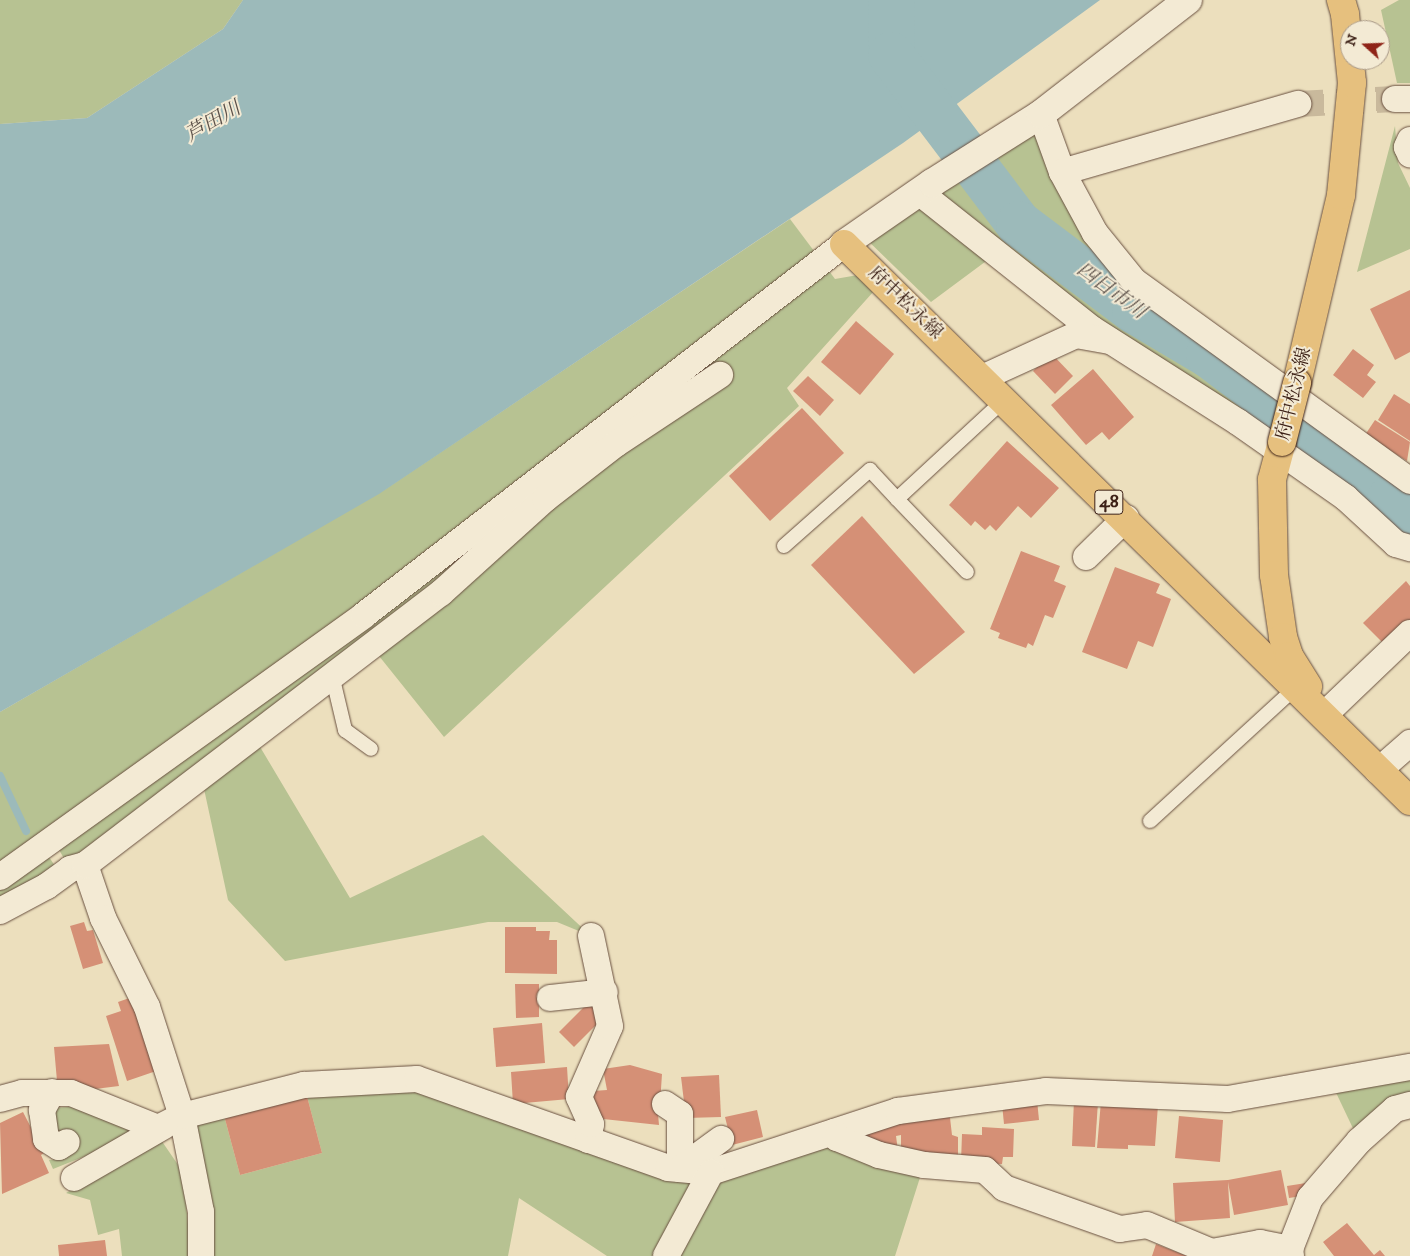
<!DOCTYPE html>
<meta charset="utf-8">
<style>
body{margin:0}
#map{position:relative;width:1410px;height:1256px;overflow:hidden;background:#ecdfbd;font-family:"IM FELL DW Pica","Noto Serif JP",serif}
div>[style]{position:absolute}
.green>*{inset:0;background:#b7c292}
.water>*{inset:0;background:#9cbaba}
.stream>*{height:8px;margin:-4px;padding:0 4px;transform-origin:4px;border-radius:4px;background:#9cbaba}
.river>*{height:46px;margin:-23px;padding:0 23px;transform-origin:23px;border-radius:23px;background:#9cbaba}
.building>*{inset:0;background:#d59076}
.minor-tunnel>*{height:26px;margin-top:-13px;transform-origin:0;background:repeating-linear-gradient(90deg,#c9b99c 0 26px,transparent 0 39px)}
.roads{filter:drop-shadow(0 0 1px #695040) drop-shadow(0 0 1px #695040)}
.service>*{height:14px;margin:-7px;padding:0 7px;transform-origin:7px;border-radius:7px;background:#f3ead4}
.minor>*{height:26px;margin:-13px;padding:0 13px;transform-origin:13px;border-radius:13px;background:#f3ead4}
.tertiary>*{height:28px;margin:-14px;padding:0 14px;transform-origin:14px;border-radius:14px;background:#f3ead4}
.primary>*{height:28px;margin:-14px;padding:0 14px;transform-origin:14px;border-radius:14px;background:#e6c07e}
.bridges{filter:drop-shadow(0 0 1px #3d2117) drop-shadow(0 0 1px #3d2117)}
.primary-bridge>*{height:28px;margin:-14px;padding:0 14px;transform-origin:14px;border-radius:14px;background:#e6c07e}
span{translate:-50% -50%;white-space:nowrap;text-align:center;line-height:1.15;-webkit-text-stroke:4px #f3ead4;paint-order:stroke}
.shield-label span{padding:1px 4px;background:#f3ead4;border:1px solid;border-radius:4px;-webkit-text-stroke-width:0}
.shield-label{font-size:18px;color:#3d2117;font-weight:700}
.street-label{font-size:19px;color:#3d2117}
.water-label{font-size:20px;color:#5a4f48;font-style:italic}
.north{position:absolute;left:1340px;top:20px;width:50px;height:50px;box-sizing:border-box;background:#f3ead4;border:1px solid #aa9a88;border-radius:50%;rotate:290deg;font-size:14px;font-weight:700;line-height:20px;text-align:center;color:#3d2117}
.north::after{content:'';display:block;margin:auto;width:18px;height:22px;background:#8f2418;clip-path:polygon(50% 0,100% 100%,50% 72%,0 100%)}
</style>
<div id="map">
<div class="green">
<div style="clip-path:polygon(0 0,243px 0,223px 29px,87px 118px,0 124px)"></div>
<div style="clip-path:polygon(1399px 0,1410px 0,1410px 83px,1397px 83px,1381px 10px)"></div>
<div style="clip-path:polygon(1041px 114px,1095px 233px,1410px 489px,1410px 548px,997px 253px,931px 302px,860px 233px)"></div>
<div style="clip-path:polygon(1395px 126px,1398px 163px,1410px 188px,1410px 249px,1357px 272px)"></div>
<div style="clip-path:polygon(790px 219px,835px 279px,858px 275px,874px 291px,787px 388px,799px 406px,444px 737px,371px 646px,253px 735px,350px 898px,483px 835px,591px 936px,557px 922px,488px 922px,285px 961px,228px 900px,201px 775px,70px 869px,54px 841px,0 877px,0 712px,384px 490px)"></div>
<div style="clip-path:polygon(49px 857px,57px 869px,0 907px,0 888px)"></div>
<div style="clip-path:polygon(1410px 1066px,1410px 1105px,1359px 1141px,1330px 1080px)"></div>
<div style="clip-path:polygon(417px 1079px,668px 1168px,817px 1137px,924px 1165px,895px 1256px,607px 1256px,519px 1198px,508px 1256px,201px 1256px,182px 1116px,222px 1108px,240px 1175px,322px 1153px,304px 1085px)"></div>
<div style="clip-path:polygon(84px 1106px,143px 1127px,103px 1149px,53px 1169px,49px 1160px,65px 1158px,77px 1143px,71px 1130px,52px 1134px,50px 1108px)"></div>
<div style="clip-path:polygon(161px 1140px,183px 1172px,191px 1256px,122px 1256px,119px 1229px,98px 1235px,90px 1200px,66px 1193px,140px 1148px)"></div>
</div>
<div class="water">
<div style="clip-path:polygon(243px 0,1100px 0,903px 143px,379px 494px,0 712px,0 124px,87px 118px,223px 29px)"></div>
</div>
<div class="stream">
<div style="left:0;top:776px;width:61px;rotate:64.7deg"></div>
</div>
<div class="river">
<div style="left:892px;top:0;width:55px;rotate:91deg"></div>
<div style="left:891px;top:55px;width:212px;rotate:52.9deg"></div>
<div style="left:1019px;top:224px;width:145px;rotate:36.9deg"></div>
<div style="left:1135px;top:311px;width:86px;rotate:30.7deg"></div>
<div style="left:1209px;top:355px;width:149px;rotate:37.1deg"></div>
<div style="left:1328px;top:445px;width:82px;rotate:41.1deg"></div>
<div style="left:1390px;top:499px;width:32px;rotate:51deg"></div>
</div>
<div class="building">
<div style="clip-path:polygon(1410px 290px,1410px 352px,1395px 360px,1370px 309px)"></div>
<div style="clip-path:polygon(856px 321px,894px 354px,860px 395px,821px 362px)"></div>
<div style="clip-path:polygon(1353px 349px,1374px 365px,1367px 375px,1376px 382px,1363px 398px,1333px 375px)"></div>
<div style="clip-path:polygon(1051px 353px,1073px 376px,1055px 394px,1033px 371px)"></div>
<div style="clip-path:polygon(1093px 369px,1134px 417px,1109px 440px,1102px 432px,1086px 445px,1051px 405px)"></div>
<div style="clip-path:polygon(808px 376px,834px 400px,820px 416px,793px 391px)"></div>
<div style="clip-path:polygon(1394px 394px,1410px 404px,1410px 441px,1378px 420px)"></div>
<div style="clip-path:polygon(802px 408px,844px 453px,770px 521px,729px 476px)"></div>
<div style="clip-path:polygon(1375px 420px,1410px 442px,1407px 461px,1365px 435px)"></div>
<div style="clip-path:polygon(1007px 441px,1059px 488px,1031px 518px,1018px 506px,996px 531px,990px 525px,985px 530px,975px 521px,971px 526px,949px 505px)"></div>
<div style="clip-path:polygon(862px 516px,965px 632px,914px 674px,811px 565px)"></div>
<div style="clip-path:polygon(1021px 551px,1060px 566px,1054px 581px,1066px 586px,1053px 618px,1045px 615px,1033px 646px,1028px 643px,1026px 648px,998px 638px,1000px 633px,990px 629px)"></div>
<div style="clip-path:polygon(1115px 567px,1160px 584px,1156px 593px,1171px 599px,1153px 647px,1138px 641px,1127px 669px,1082px 652px)"></div>
<div style="clip-path:polygon(1406px 581px,1410px 586px,1410px 620px,1385px 645px,1363px 623px)"></div>
<div style="clip-path:polygon(84px 922px,87px 931px,93px 930px,103px 963px,83px 969px,70px 926px)"></div>
<div style="clip-path:polygon(505px 927px,536px 927px,536px 931px,550px 931px,549px 940px,557px 940px,557px 974px,505px 973px)"></div>
<div style="clip-path:polygon(515px 984px,539px 984px,539px 1017px,516px 1018px)"></div>
<div style="clip-path:polygon(138px 995px,162px 1069px,127px 1081px,106px 1016px,121px 1011px,118px 1002px)"></div>
<div style="clip-path:polygon(590px 1001px,601px 1020px,574px 1047px,559px 1032px)"></div>
<div style="clip-path:polygon(542px 1023px,545px 1063px,496px 1067px,493px 1028px)"></div>
<div style="clip-path:polygon(109px 1044px,119px 1086px,95px 1089px,57px 1081px,54px 1047px)"></div>
<div style="clip-path:polygon(630px 1065px,662px 1074px,660px 1104px,657px 1103px,659px 1125px,594px 1118px,593px 1091px,607px 1090px,603px 1069px)"></div>
<div style="clip-path:polygon(567px 1067px,569px 1099px,513px 1104px,511px 1072px)"></div>
<div style="clip-path:polygon(719px 1075px,721px 1117px,686px 1118px,681px 1077px)"></div>
<div style="clip-path:polygon(304px 1085px,322px 1153px,240px 1175px,222px 1108px)"></div>
<div style="clip-path:polygon(1037px 1100px,1039px 1120px,1004px 1124px,1002px 1104px)"></div>
<div style="clip-path:polygon(1074px 1100px,1098px 1102px,1095px 1147px,1072px 1146px)"></div>
<div style="clip-path:polygon(1101px 1101px,1158px 1105px,1155px 1146px,1128px 1145px,1128px 1149px,1097px 1148px)"></div>
<div style="clip-path:polygon(949px 1109px,952px 1135px,958px 1137px,958px 1161px,901px 1156px,901px 1135px,896px 1136px,898px 1151px,862px 1144px,864px 1127px)"></div>
<div style="clip-path:polygon(757px 1110px,763px 1137px,732px 1145px,725px 1117px)"></div>
<div style="clip-path:polygon(23px 1112px,44px 1153px,41px 1155px,49px 1173px,2px 1194px,0 1123px)"></div>
<div style="clip-path:polygon(1179px 1116px,1223px 1120px,1220px 1162px,1175px 1158px)"></div>
<div style="clip-path:polygon(982px 1127px,1014px 1129px,1013px 1157px,1003px 1157px,1002px 1164px,961px 1162px,962px 1134px,982px 1135px)"></div>
<div style="clip-path:polygon(1281px 1170px,1288px 1205px,1234px 1215px,1228px 1182px,1230px 1218px,1175px 1222px,1173px 1183px,1228px 1180px)"></div>
<div style="clip-path:polygon(1306px 1183px,1308px 1195px,1289px 1198px,1287px 1186px)"></div>
<div style="clip-path:polygon(1347px 1223px,1374px 1255px,1380px 1250px,1385px 1256px,1334px 1256px,1323px 1242px)"></div>
<div style="clip-path:polygon(105px 1240px,107px 1256px,59px 1256px,58px 1245px)"></div>
<div style="clip-path:polygon(1156px 1244px,1187px 1256px,1152px 1256px)"></div>
</div>
<div class="minor-tunnel">
<div style="left:1298px;top:104px;width:97px;rotate:-3deg"></div>
</div>
<div class="roads">
<div class="service">
<div style="left:897px;top:499px;width:101px;rotate:46.2deg"></div>
<div style="left:784px;top:546px;width:115px;rotate:-41.5deg"></div>
<div style="left:870px;top:470px;width:40px;rotate:47deg"></div>
<div style="left:897px;top:499px;width:146px;rotate:-42.8deg"></div>
<div style="left:332px;top:675px;width:57px;rotate:76.7deg"></div>
<div style="left:345px;top:730px;width:32px;rotate:36deg"></div>
<div style="left:1150px;top:821px;width:197px;rotate:-42.5deg"></div>
</div>
<div class="minor">
<div style="left:1395px;top:99px;width:15px"></div>
<div style="left:1041px;top:114px;width:62px;rotate:70.1deg"></div>
<div style="left:1062px;top:172px;width:69px;rotate:61.6deg"></div>
<div style="left:1095px;top:233px;width:62px;rotate:50.9deg"></div>
<div style="left:1134px;top:281px;width:341px;rotate:35.9deg"></div>
<div style="left:1410px;top:140px;width:8px;rotate:113deg"></div>
<div style="left:1407px;top:147px;width:8px;rotate:67deg"></div>
<div style="left:1062px;top:172px;width:246px;rotate:-16.1deg"></div>
<div style="left:919px;top:192px;width:221px;rotate:38.4deg"></div>
<div style="left:1092px;top:329px;width:173px;rotate:32.5deg"></div>
<div style="left:1238px;top:422px;width:132px;rotate:35.1deg"></div>
<div style="left:1346px;top:498px;width:68px;rotate:42.6deg"></div>
<div style="left:1396px;top:544px;width:15px;rotate:16deg"></div>
<div style="left:982px;top:378px;width:103px;rotate:-24.6deg"></div>
<div style="left:1076px;top:335px;width:34px;rotate:10deg"></div>
<div style="left:1086px;top:557px;width:56px;rotate:-44.3deg"></div>
<div style="left:1323px;top:716px;width:120px;rotate:-43.7deg"></div>
<div style="left:1378px;top:771px;width:43px;rotate:-41.2deg"></div>
<div style="left:85px;top:865px;width:56px;rotate:71.2deg"></div>
<div style="left:103px;top:918px;width:99px;rotate:63.7deg"></div>
<div style="left:147px;top:1007px;width:114px;rotate:72.2deg"></div>
<div style="left:182px;top:1116px;width:98px;rotate:78.8deg"></div>
<div style="left:201px;top:1212px;width:44px;rotate:90deg"></div>
<div style="left:0;top:877px;width:448px;rotate:-35.7deg"></div>
<div style="left:364px;top:615px;width:607px;rotate:-37.7deg"></div>
<div style="left:0;top:911px;width:53px;rotate:-28deg"></div>
<div style="left:47px;top:886px;width:29px;rotate:-36deg"></div>
<div style="left:70px;top:869px;width:16px;rotate:-15deg"></div>
<div style="left:85px;top:865px;width:448px;rotate:-37.4deg"></div>
<div style="left:441px;top:593px;width:140px;rotate:-42.1deg"></div>
<div style="left:545px;top:499px;width:90px;rotate:-37.8deg"></div>
<div style="left:616px;top:444px;width:125px;rotate:-33.6deg"></div>
<div style="left:550px;top:998px;width:55px;rotate:-6.2deg"></div>
<div style="left:52px;top:1092px;width:21px;rotate:119deg"></div>
<div style="left:42px;top:1110px;width:29px;rotate:82deg"></div>
<div style="left:46px;top:1139px;width:15px;rotate:32deg"></div>
<div style="left:59px;top:1147px;width:9px;rotate:-32deg"></div>
<div style="left:0;top:1099px;width:23px;rotate:-15deg"></div>
<div style="left:22px;top:1093px;width:49px"></div>
<div style="left:71px;top:1093px;width:94px;rotate:21.9deg"></div>
<div style="left:158px;top:1128px;width:27px;rotate:-27deg"></div>
<div style="left:182px;top:1116px;width:126px;rotate:-14.3deg"></div>
<div style="left:304px;top:1085px;width:113px;rotate:-3deg"></div>
<div style="left:417px;top:1079px;width:266px;rotate:19.5deg"></div>
<div style="left:668px;top:1168px;width:43px;rotate:5.3deg"></div>
<div style="left:711px;top:1172px;width:197px;rotate:-18.1deg"></div>
<div style="left:898px;top:1111px;width:149px;rotate:-7.7deg"></div>
<div style="left:1046px;top:1091px;width:182px;rotate:2.5deg"></div>
<div style="left:1228px;top:1099px;width:185px;rotate:-10deg"></div>
<div style="left:665px;top:1104px;width:18px;rotate:34deg"></div>
<div style="left:680px;top:1114px;width:55px;rotate:90deg"></div>
<div style="left:834px;top:1132px;width:7px;rotate:63deg"></div>
<div style="left:837px;top:1138px;width:45px;rotate:22deg"></div>
<div style="left:879px;top:1155px;width:46px;rotate:12.5deg"></div>
<div style="left:924px;top:1165px;width:61px;rotate:4.7deg"></div>
<div style="left:985px;top:1170px;width:26px;rotate:43deg"></div>
<div style="left:1004px;top:1188px;width:123px;rotate:19.5deg"></div>
<div style="left:1120px;top:1229px;width:27px;rotate:-8deg"></div>
<div style="left:1147px;top:1225px;width:70px;rotate:22.6deg"></div>
<div style="left:1212px;top:1252px;width:49px;rotate:-10.6deg"></div>
<div style="left:1260px;top:1243px;width:31px;rotate:11deg"></div>
<div style="left:588px;top:1140px;width:16px;rotate:-79deg"></div>
<div style="left:591px;top:1124px;width:30px;rotate:-114deg"></div>
<div style="left:579px;top:1097px;width:77px;rotate:-66.4deg"></div>
<div style="left:610px;top:1026px;width:92px;rotate:-101.9deg"></div>
<div style="left:680px;top:1169px;width:51px;rotate:-36.2deg"></div>
<div style="left:74px;top:1178px;width:104px;rotate:-30deg"></div>
<div style="left:666px;top:1256px;width:95px;rotate:-61.8deg"></div>
<div style="left:1291px;top:1256px;width:7px;rotate:-98deg"></div>
<div style="left:1290px;top:1249px;width:55px;rotate:-68.6deg"></div>
<div style="left:1310px;top:1198px;width:75px;rotate:-49.3deg"></div>
<div style="left:1359px;top:1141px;width:48px;rotate:-41.6deg"></div>
<div style="left:1395px;top:1109px;width:16px;rotate:-15deg"></div>
</div>
<div class="tertiary">
<div style="left:844px;top:244px;width:107px;rotate:-34.7deg"></div>
<div style="left:932px;top:183px;width:129px;rotate:-32.3deg"></div>
<div style="left:1041px;top:114px;width:186px;rotate:-37.8deg"></div>
</div>
<div class="primary">
<div style="left:844px;top:244px;width:794px;rotate:44.54deg"></div>
<div style="left:1297px;top:383px;width:193px;rotate:-76.8deg"></div>
<div style="left:1341px;top:195px;width:113px;rotate:-84.4deg"></div>
<div style="left:1352px;top:83px;width:69px;rotate:-95.8deg"></div>
<div style="left:1345px;top:14px;width:15px;rotate:-106deg"></div>
<div style="left:1282px;top:442px;width:39px;rotate:105deg"></div>
<div style="left:1272px;top:480px;width:95px;rotate:88.8deg"></div>
<div style="left:1274px;top:575px;width:63px;rotate:81.7deg"></div>
<div style="left:1283px;top:637px;width:20px;rotate:72deg"></div>
<div style="left:1289px;top:656px;width:36px;rotate:58deg"></div>
</div>
</div>
<div class="bridges">
<div class="primary-bridge">
<div style="left:1282px;top:442px;width:61px;rotate:-75.7deg"></div>
</div>
</div>
<div class="shield-label">
<span style="left:1109px;top:502px">48</span>
</div>
<div class="street-label">
<span style="left:905px;top:303px;rotate:44deg">府中松永線</span>
<span style="left:1294px;top:394px;rotate:-76deg">府中松永線</span>
</div>
<div class="water-label">
<span style="left:213px;top:122px;rotate:-30deg">芦田川</span>
<span style="left:1111px;top:291px;rotate:36deg">四日市川</span>
</div>
<div class="north">N</div>
</div>
